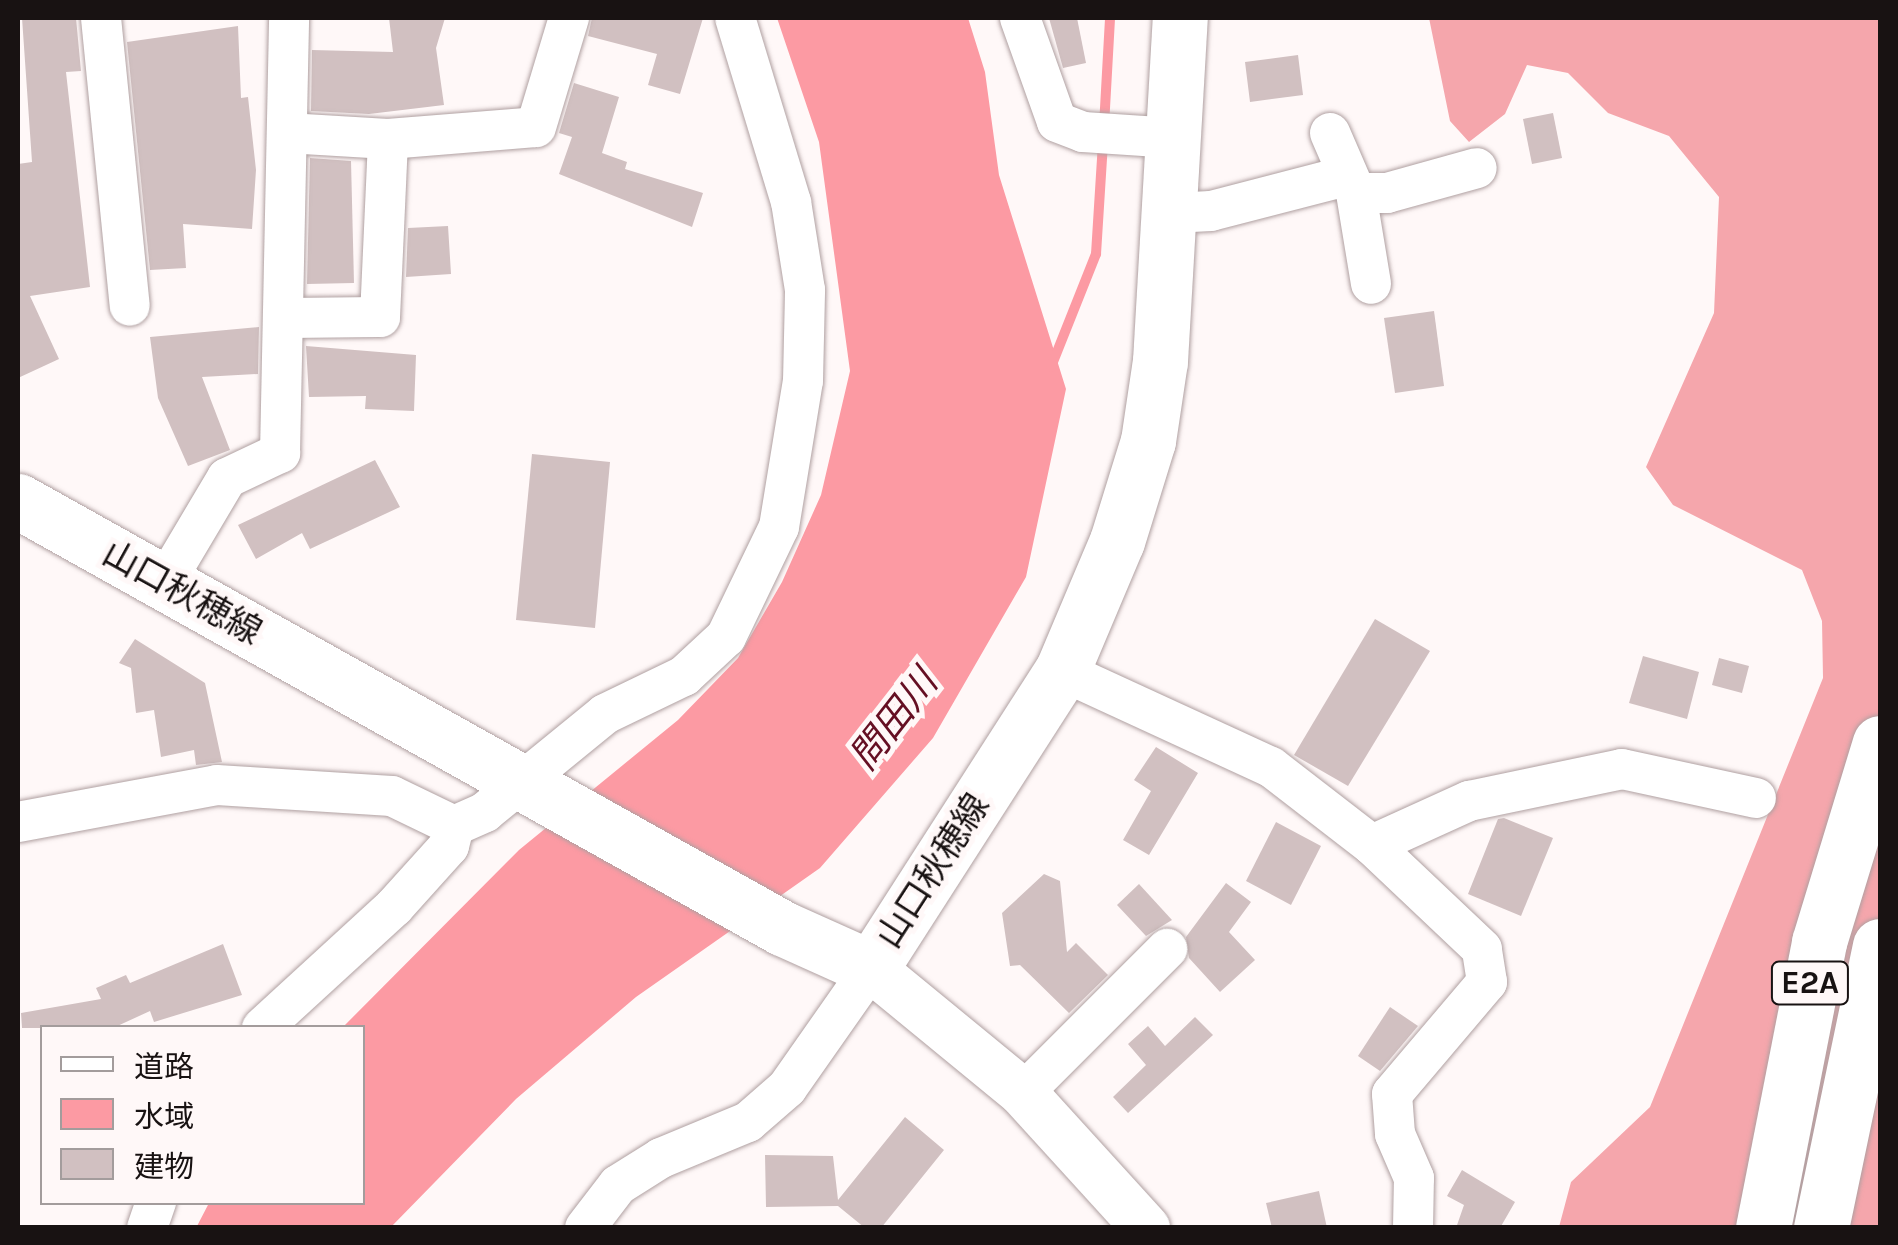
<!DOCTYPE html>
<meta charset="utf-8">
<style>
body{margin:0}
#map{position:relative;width:1898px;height:1245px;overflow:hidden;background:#fff8f8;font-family:Karla,"Noto Sans JP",sans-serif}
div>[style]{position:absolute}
.forest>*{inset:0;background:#f5a6ac}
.water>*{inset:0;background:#fc9aa3}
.stream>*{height:10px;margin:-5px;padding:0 5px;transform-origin:5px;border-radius:5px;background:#fc9aa3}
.building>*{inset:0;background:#d1c0c1}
.roads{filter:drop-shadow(0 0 2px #b0a0a1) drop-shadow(0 0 2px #b0a0a1)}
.minor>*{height:40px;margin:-20px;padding:0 20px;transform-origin:20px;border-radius:20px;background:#fff}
.tertiary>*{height:48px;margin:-24px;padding:0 24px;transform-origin:24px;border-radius:24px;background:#fff}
.secondary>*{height:55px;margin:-27.5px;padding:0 27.5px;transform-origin:27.5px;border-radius:27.5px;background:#fff}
.motorway>*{height:55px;margin:-27.5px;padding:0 27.5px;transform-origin:27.5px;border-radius:27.5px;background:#fff}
span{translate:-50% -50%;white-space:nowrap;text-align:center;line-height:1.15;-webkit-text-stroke:10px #fff8f8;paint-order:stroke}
.shield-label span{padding:2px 8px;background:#fff8f8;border:2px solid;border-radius:8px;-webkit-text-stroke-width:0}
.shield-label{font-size:32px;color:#181212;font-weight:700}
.street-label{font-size:35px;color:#181212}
.water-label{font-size:38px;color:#650f23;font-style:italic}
.frame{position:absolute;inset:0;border:20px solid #181212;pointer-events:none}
.legend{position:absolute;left:40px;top:1025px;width:325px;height:180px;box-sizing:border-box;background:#fff8f8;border:2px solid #a39c9c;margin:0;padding:12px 18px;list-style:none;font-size:30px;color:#181212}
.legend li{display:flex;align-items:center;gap:20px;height:50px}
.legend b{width:50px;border:2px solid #a39c9c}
</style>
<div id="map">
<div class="forest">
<div style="clip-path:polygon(1429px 18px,1880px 18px,1880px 1227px,1559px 1227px,1571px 1182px,1650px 1107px,1823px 678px,1822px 621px,1802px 570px,1673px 505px,1646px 467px,1714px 313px,1719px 197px,1669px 136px,1608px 113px,1568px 73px,1527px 65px,1505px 114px,1469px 142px,1450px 121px)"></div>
</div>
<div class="water">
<div style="clip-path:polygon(777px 18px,968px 18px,985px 72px,999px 175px,1066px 389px,1026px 577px,933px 738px,820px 868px,636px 997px,516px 1099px,391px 1227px,196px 1228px,209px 1203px,362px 1202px,362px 1028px,343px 1027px,519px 850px,678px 720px,738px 658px,782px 582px,821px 495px,850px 371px,819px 142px)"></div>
</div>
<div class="stream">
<div style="left:1104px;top:126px;width:108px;rotate:-86.8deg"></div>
<div style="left:1051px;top:367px;width:122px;rotate:-68.3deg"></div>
<div style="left:1096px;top:254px;width:111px;rotate:-86.4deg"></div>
</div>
<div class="building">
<div style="clip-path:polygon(22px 18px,76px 18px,81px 71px,66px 72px,90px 287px,30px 296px,59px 359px,18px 378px,18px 164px,32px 162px)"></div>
<div style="clip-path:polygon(389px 18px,445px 18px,436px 48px,444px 105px,369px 114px,311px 111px,312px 50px,393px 52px)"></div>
<div style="clip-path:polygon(592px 18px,703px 18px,680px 94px,648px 85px,657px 54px,588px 36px)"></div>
<div style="clip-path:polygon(1049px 18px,1077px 18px,1086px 63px,1063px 68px)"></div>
<div style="clip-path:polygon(238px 26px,241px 98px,248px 97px,256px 170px,252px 229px,183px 224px,186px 268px,150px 270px,127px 42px)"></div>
<div style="clip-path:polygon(1298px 55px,1303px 95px,1250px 102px,1245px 62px)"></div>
<div style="clip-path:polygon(574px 83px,619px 97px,602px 153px,627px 162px,625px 169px,703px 193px,692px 227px,559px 174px,572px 137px,559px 133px)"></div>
<div style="clip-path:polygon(1553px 113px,1562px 158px,1532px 164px,1523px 119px)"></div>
<div style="clip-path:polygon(310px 158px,351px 161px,354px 283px,307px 284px)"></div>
<div style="clip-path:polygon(448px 226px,451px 274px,406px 277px,408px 228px)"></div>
<div style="clip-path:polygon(1434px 311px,1444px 386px,1395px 393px,1384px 318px)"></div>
<div style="clip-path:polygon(259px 327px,258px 374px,202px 377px,230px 450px,188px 466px,158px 398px,150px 337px)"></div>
<div style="clip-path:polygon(306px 346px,416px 355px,414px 411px,365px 409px,366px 396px,309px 397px)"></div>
<div style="clip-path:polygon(532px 454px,610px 462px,595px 628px,516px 620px)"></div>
<div style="clip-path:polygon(375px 460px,400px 507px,310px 549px,302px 533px,256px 559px,238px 525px)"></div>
<div style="clip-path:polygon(1375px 619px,1430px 651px,1348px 786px,1294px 755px)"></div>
<div style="clip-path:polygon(135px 639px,205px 683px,222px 762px,196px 765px,194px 750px,161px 757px,154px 710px,136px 713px,131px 668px,119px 663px)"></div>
<div style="clip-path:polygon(1643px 656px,1699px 672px,1687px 719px,1629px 703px)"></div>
<div style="clip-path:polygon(1719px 658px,1749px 666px,1742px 693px,1712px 685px)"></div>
<div style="clip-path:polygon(1156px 747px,1198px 773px,1149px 855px,1123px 840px,1151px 791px,1134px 780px)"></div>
<div style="clip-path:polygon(1504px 818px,1553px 838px,1521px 916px,1468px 894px,1498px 819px)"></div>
<div style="clip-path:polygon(1276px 822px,1321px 846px,1291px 905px,1246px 881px)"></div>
<div style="clip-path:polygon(1044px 874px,1060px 881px,1067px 952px,1076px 943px,1108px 975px,1069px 1013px,1020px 965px,1010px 966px,1002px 913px)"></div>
<div style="clip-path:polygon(1226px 883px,1251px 902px,1229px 932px,1255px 960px,1220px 992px,1189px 958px,1186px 937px)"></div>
<div style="clip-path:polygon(1139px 884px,1172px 920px,1146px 936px,1117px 905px)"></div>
<div style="clip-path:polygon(223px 944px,242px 995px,154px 1022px,150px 1011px,113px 1028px,22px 1028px,21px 1013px,101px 999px,96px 988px,126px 975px,130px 983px)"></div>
<div style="clip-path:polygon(1390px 1007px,1418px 1026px,1380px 1071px,1358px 1056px)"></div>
<div style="clip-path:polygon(1195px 1017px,1213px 1035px,1128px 1113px,1113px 1097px,1146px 1065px,1128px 1044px,1148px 1026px,1165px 1046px)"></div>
<div style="clip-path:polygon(905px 1117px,944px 1150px,881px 1228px,865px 1228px,838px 1206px,766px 1207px,765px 1155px,833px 1156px,838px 1200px)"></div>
<div style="clip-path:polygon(1462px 1170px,1515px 1202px,1500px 1228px,1456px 1228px,1464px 1205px,1447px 1196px)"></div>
<div style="clip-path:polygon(1319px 1191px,1327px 1228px,1272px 1228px,1266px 1203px)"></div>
</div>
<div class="roads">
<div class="minor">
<div style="left:101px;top:18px;width:289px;rotate:84.3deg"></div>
<div style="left:1020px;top:18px;width:110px;rotate:70.4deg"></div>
<div style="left:1057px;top:122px;width:28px;rotate:21deg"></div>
<div style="left:1083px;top:132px;width:91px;rotate:3.8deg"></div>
<div style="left:287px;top:133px;width:101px;rotate:3.4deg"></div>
<div style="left:388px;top:139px;width:148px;rotate:-4.6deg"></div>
<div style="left:536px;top:127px;width:114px;rotate:-73.2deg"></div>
<div style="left:1330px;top:133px;width:65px;rotate:66.6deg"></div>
<div style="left:1356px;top:193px;width:92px;rotate:80.6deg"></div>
<div style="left:1356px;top:193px;width:31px"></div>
<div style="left:1387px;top:193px;width:93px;rotate:-15.5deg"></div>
<div style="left:1171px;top:213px;width:40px;rotate:-2.9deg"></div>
<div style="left:1211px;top:211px;width:139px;rotate:-14.5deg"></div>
<div style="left:286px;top:318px;width:94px;rotate:-0.6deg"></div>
<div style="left:380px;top:317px;width:178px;rotate:-87.4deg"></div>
<div style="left:164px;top:584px;width:123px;rotate:-59.3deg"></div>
<div style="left:227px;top:478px;width:59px;rotate:-25.3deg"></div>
<div style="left:280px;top:453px;width:435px;rotate:-88.8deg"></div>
<div style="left:1062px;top:671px;width:230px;rotate:24.7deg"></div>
<div style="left:1271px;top:767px;width:128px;rotate:37.7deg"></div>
<div style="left:18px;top:822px;width:202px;rotate:-10.5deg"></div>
<div style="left:217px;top:785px;width:175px;rotate:3.6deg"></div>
<div style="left:392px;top:796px;width:69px;rotate:25.8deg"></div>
<div style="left:454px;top:826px;width:34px;rotate:-24deg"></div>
<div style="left:485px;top:812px;width:155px;rotate:-39.2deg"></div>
<div style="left:605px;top:714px;width:88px;rotate:-25.7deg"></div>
<div style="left:684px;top:676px;width:57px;rotate:-42.9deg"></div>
<div style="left:726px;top:637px;width:122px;rotate:-64.3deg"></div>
<div style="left:779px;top:527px;width:148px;rotate:-80.7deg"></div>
<div style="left:803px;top:381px;width:91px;rotate:-88.7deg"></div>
<div style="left:805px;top:290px;width:89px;rotate:-99deg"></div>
<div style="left:791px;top:202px;width:192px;rotate:-106.9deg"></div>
<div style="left:262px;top:1028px;width:179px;rotate:-42.5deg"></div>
<div style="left:394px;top:907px;width:82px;rotate:-48deg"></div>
<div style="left:449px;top:846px;width:21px;rotate:-76deg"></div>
<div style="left:1023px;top:1093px;width:204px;rotate:-45deg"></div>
<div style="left:147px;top:1228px;width:28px;rotate:-71deg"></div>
<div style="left:585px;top:1228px;width:54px;rotate:-52.5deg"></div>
<div style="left:618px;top:1185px;width:51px;rotate:-32.1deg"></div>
<div style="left:661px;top:1158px;width:94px;rotate:-22.5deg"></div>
<div style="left:748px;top:1122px;width:52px;rotate:-41.1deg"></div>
<div style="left:787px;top:1088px;width:146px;rotate:-55deg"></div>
<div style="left:1413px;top:1228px;width:50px;rotate:-88.9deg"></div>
<div style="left:1414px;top:1178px;width:48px;rotate:-113.4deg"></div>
<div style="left:1395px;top:1134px;width:40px;rotate:-94.3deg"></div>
<div style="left:1392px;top:1094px;width:147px;rotate:-49.7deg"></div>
<div style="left:1487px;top:982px;width:33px;rotate:-99deg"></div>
<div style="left:1482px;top:949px;width:151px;rotate:-136.6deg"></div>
<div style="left:1372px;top:845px;width:107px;rotate:-24.4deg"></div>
<div style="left:1469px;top:801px;width:156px;rotate:-11.8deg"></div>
<div style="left:1622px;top:769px;width:137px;rotate:12.2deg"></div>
</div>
<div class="tertiary">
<div style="left:871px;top:968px;width:197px;rotate:39.4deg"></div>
<div style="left:1023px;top:1093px;width:183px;rotate:47.7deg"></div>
</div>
<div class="secondary">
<div style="left:18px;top:501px;width:875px;rotate:29.2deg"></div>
<div style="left:782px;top:928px;width:98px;rotate:24.2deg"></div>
<div style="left:871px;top:968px;width:353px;rotate:-57.3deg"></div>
<div style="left:1062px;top:671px;width:141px;rotate:-67.1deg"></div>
<div style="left:1117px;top:541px;width:105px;rotate:-72.8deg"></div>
<div style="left:1148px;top:441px;width:81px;rotate:-81.5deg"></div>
<div style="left:1160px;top:361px;width:344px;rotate:-86.7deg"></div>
</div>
<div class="motorway">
<div style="left:1763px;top:1228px;width:291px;rotate:-78.9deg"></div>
<div style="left:1819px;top:942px;width:208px;rotate:-73deg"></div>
<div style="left:1821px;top:1228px;width:288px;rotate:-78.2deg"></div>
</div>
</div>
<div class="shield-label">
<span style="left:1810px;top:983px">E2A</span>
</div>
<div class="street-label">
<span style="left:182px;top:593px;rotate:29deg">山口秋穂線</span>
<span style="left:933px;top:871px;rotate:-57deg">山口秋穂線</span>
</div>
<div class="water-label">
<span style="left:894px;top:720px;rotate:-52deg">問田川</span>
</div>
<div class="frame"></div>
<ul class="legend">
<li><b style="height:12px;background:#fff"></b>道路</li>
<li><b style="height:28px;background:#fc9aa3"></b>水域</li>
<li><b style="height:28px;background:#d1c0c1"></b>建物</li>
</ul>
</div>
